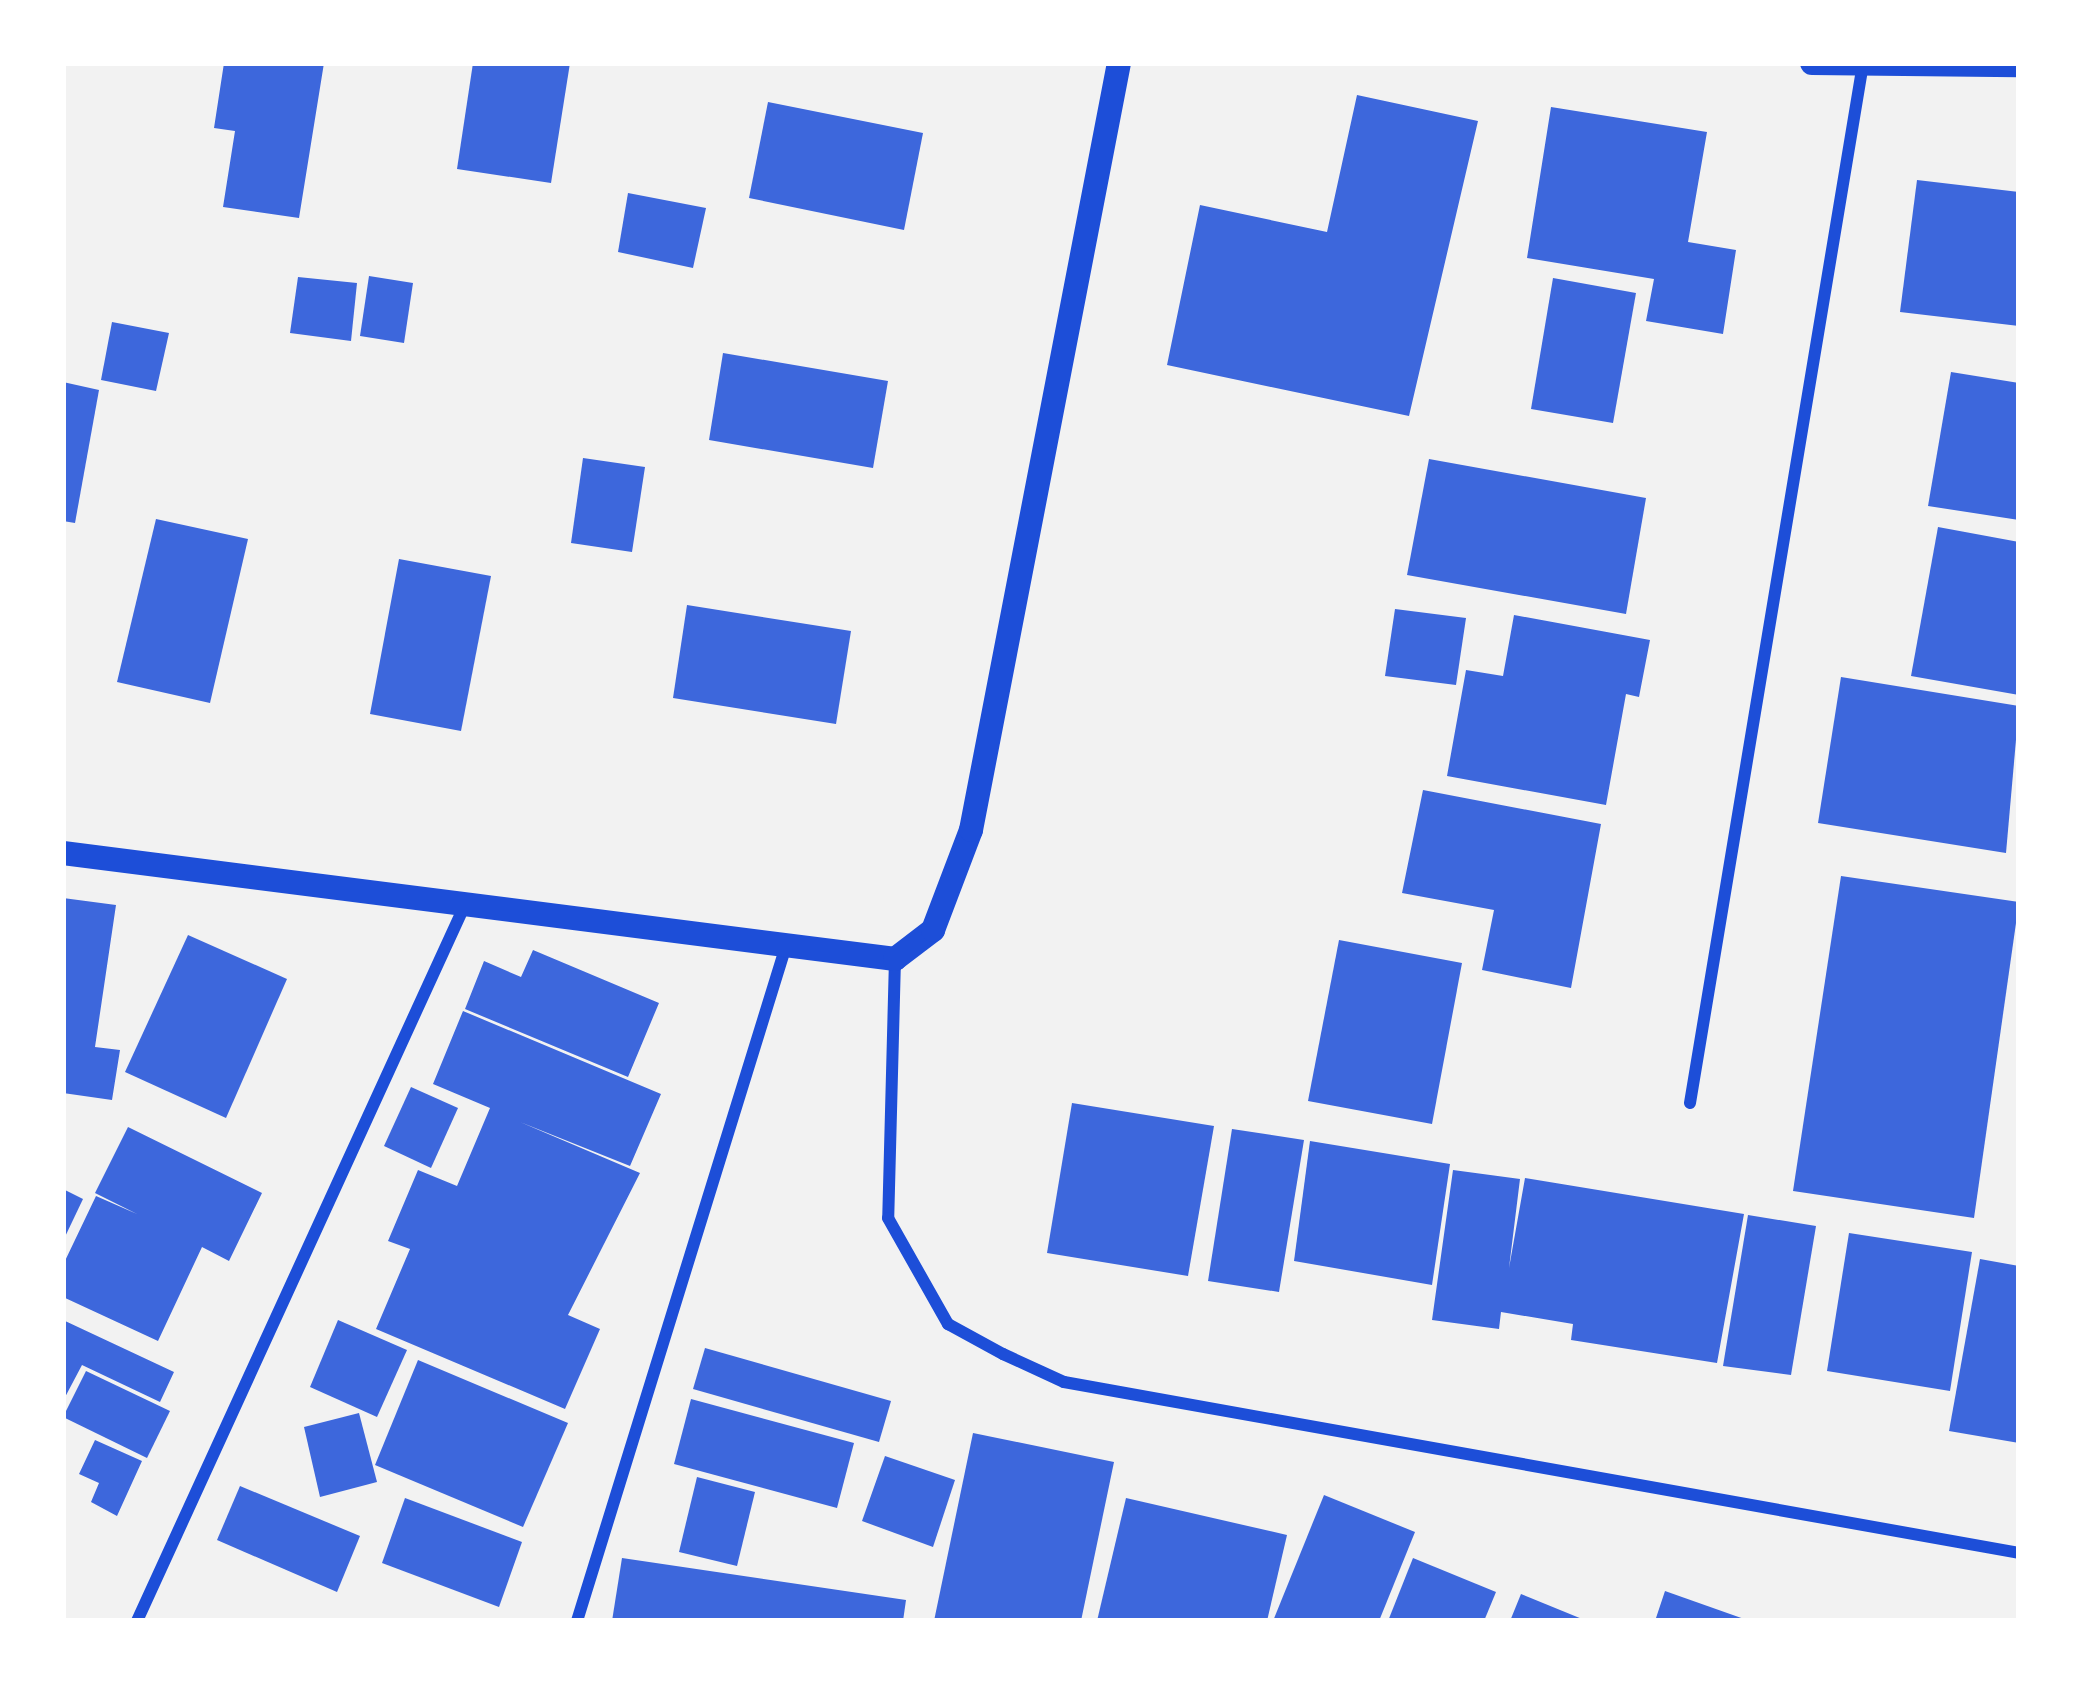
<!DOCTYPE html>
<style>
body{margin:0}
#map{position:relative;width:2082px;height:1684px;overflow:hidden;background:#f2f2f2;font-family:"DejaVu Sans",sans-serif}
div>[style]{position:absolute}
.building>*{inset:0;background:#3d67dc}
.minor>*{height:12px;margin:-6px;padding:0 6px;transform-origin:6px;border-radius:6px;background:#1d4ed8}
.secondary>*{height:24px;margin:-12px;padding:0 12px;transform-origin:12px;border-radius:12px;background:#1d4ed8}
span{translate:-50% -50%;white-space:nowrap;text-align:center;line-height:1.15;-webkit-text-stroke:10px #fff;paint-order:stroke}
.frame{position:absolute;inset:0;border:66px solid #fff;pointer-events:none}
</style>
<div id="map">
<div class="building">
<div style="clip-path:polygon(224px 63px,324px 63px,299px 218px,223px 207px,235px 131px,214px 128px)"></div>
<div style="clip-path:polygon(473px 63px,570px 63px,551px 183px,457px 169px)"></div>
<div style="clip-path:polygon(1357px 95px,1478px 121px,1409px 416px,1167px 365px,1200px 205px,1327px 232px)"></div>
<div style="clip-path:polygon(768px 102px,923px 133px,904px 230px,749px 198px)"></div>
<div style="clip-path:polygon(1551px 107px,1707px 132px,1688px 242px,1736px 250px,1723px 334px,1646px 321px,1654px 279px,1527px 258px)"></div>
<div style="clip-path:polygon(1917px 180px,2019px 192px,2019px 326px,1900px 312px)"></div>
<div style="clip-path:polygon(628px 193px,706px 208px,693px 268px,618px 252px)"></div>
<div style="clip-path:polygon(369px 276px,413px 283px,404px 343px,360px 336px)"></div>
<div style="clip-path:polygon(298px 277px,357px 283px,351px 341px,290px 333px)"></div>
<div style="clip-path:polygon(1553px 278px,1636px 293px,1613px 423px,1531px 409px)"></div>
<div style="clip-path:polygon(112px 322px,169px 333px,156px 391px,101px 380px)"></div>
<div style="clip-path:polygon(723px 353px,888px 381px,873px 468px,709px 440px)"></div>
<div style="clip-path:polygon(1951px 372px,2019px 383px,2019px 520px,1928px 506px)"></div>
<div style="clip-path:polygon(63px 382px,99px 390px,75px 523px,63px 521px)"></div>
<div style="clip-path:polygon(583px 458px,645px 467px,632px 552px,571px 543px)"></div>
<div style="clip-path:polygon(1429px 459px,1646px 498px,1626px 614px,1407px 575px)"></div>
<div style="clip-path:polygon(156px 519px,248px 539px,210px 703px,117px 682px)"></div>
<div style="clip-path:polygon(1938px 527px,2019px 542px,2019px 695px,1911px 676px)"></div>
<div style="clip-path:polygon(399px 559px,491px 576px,461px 731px,370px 714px)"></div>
<div style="clip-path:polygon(687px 605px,851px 631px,836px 724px,673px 698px)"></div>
<div style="clip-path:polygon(1395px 609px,1466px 618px,1456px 685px,1385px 676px)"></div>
<div style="clip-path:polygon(1514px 615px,1650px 640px,1639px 697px,1626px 694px,1606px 805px,1447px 776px,1466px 670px,1503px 676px)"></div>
<div style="clip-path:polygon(1841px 677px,2019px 706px,2006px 853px,1818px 823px)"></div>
<div style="clip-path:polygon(1423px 790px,1601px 824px,1571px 988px,1482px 970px,1494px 910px,1402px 893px)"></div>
<div style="clip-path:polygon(1841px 876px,2019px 902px,1974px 1218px,1793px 1191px)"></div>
<div style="clip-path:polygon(63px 898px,116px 905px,95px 1047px,120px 1050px,112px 1100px,63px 1093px)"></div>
<div style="clip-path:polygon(188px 935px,287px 979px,226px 1118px,125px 1072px)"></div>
<div style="clip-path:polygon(1339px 940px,1462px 963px,1432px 1124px,1308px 1101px)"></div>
<div style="clip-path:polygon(533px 950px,659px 1003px,628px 1077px,465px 1009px,484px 961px,521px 977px)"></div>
<div style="clip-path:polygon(463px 1011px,661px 1094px,630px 1166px,520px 1122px,640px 1173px,568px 1315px,600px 1329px,565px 1409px,376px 1329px,410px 1249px,388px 1241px,418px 1170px,457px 1186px,490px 1108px,433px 1084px)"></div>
<div style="clip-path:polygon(411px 1087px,458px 1108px,431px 1168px,384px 1146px)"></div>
<div style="clip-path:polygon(1072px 1103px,1214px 1126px,1188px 1276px,1047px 1253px)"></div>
<div style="clip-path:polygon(128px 1127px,262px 1193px,229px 1261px,202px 1247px,158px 1341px,63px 1297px,63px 1265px,96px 1196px,137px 1214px,95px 1193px)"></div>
<div style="clip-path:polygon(1232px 1129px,1304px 1140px,1279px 1292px,1208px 1281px)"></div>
<div style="clip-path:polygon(1310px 1141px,1450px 1164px,1432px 1285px,1294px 1261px)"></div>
<div style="clip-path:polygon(1453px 1170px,1520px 1179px,1509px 1268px,1525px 1178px,1744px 1214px,1717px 1363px,1571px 1340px,1573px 1324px,1501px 1312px,1499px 1329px,1432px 1320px)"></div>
<div style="clip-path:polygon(63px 1189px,83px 1199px,63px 1241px)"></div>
<div style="clip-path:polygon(1748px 1215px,1816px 1226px,1791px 1375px,1723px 1366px)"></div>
<div style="clip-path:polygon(1849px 1233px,1972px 1252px,1950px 1391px,1827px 1371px)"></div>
<div style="clip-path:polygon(1980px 1259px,2019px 1266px,2019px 1443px,1949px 1431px)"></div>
<div style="clip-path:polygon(63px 1320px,174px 1372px,160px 1402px,82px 1365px,63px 1401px)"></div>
<div style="clip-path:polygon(338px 1320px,407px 1350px,377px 1417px,310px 1387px)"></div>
<div style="clip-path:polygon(705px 1348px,891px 1401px,879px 1442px,693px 1389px)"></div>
<div style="clip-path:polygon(418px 1360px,568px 1423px,523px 1527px,375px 1465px)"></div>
<div style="clip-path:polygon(86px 1371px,170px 1411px,147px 1458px,63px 1417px)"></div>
<div style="clip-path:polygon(691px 1399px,854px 1443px,837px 1508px,674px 1464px)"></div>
<div style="clip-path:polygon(359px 1413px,377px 1482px,320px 1497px,304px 1427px)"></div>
<div style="clip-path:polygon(973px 1433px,1114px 1462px,1081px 1621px,934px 1621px)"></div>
<div style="clip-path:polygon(95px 1440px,142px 1461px,117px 1516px,91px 1502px,99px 1483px,79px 1474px)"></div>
<div style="clip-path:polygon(885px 1456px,955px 1480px,933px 1547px,862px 1521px)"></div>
<div style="clip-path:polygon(697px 1477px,755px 1492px,737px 1566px,679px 1552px)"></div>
<div style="clip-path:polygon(240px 1486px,360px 1536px,337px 1592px,217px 1540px)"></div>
<div style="clip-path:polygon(1324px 1495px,1415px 1532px,1379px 1621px,1273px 1621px)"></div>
<div style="clip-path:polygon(405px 1498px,522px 1542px,499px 1607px,382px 1563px)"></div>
<div style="clip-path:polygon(1126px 1498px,1287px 1535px,1267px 1621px,1097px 1621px)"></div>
<div style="clip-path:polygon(622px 1558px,906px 1600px,903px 1621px,612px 1621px)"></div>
<div style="clip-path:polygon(1413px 1558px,1496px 1592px,1484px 1621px,1388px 1621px)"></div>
<div style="clip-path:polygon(1665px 1591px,1747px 1620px,1747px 1621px,1655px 1621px)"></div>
<div style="clip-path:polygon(1521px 1594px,1587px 1621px,1510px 1621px)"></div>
</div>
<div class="minor">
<div style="left:895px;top:959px;width:259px;rotate:91.5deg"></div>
<div style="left:888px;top:1218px;width:122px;rotate:60.5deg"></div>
<div style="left:948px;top:1324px;width:63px;rotate:28.6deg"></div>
<div style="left:1003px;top:1354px;width:67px;rotate:24.7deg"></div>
<div style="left:1064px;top:1382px;width:970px;rotate:10.15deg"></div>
<div style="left:1690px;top:1103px;width:1047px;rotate:-80.55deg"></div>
<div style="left:137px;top:1621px;width:781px;rotate:-65.4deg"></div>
<div style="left:577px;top:1621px;width:707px;rotate:-72.8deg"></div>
</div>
<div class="secondary">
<div style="left:1812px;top:63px;width:207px;rotate:0.6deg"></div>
<div style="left:63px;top:853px;width:839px;rotate:7.26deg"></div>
<div style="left:895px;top:959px;width:48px;rotate:-37.3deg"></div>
<div style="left:933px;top:930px;width:107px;rotate:-69.2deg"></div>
<div style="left:971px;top:830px;width:781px;rotate:-79.08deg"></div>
</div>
<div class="frame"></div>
</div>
